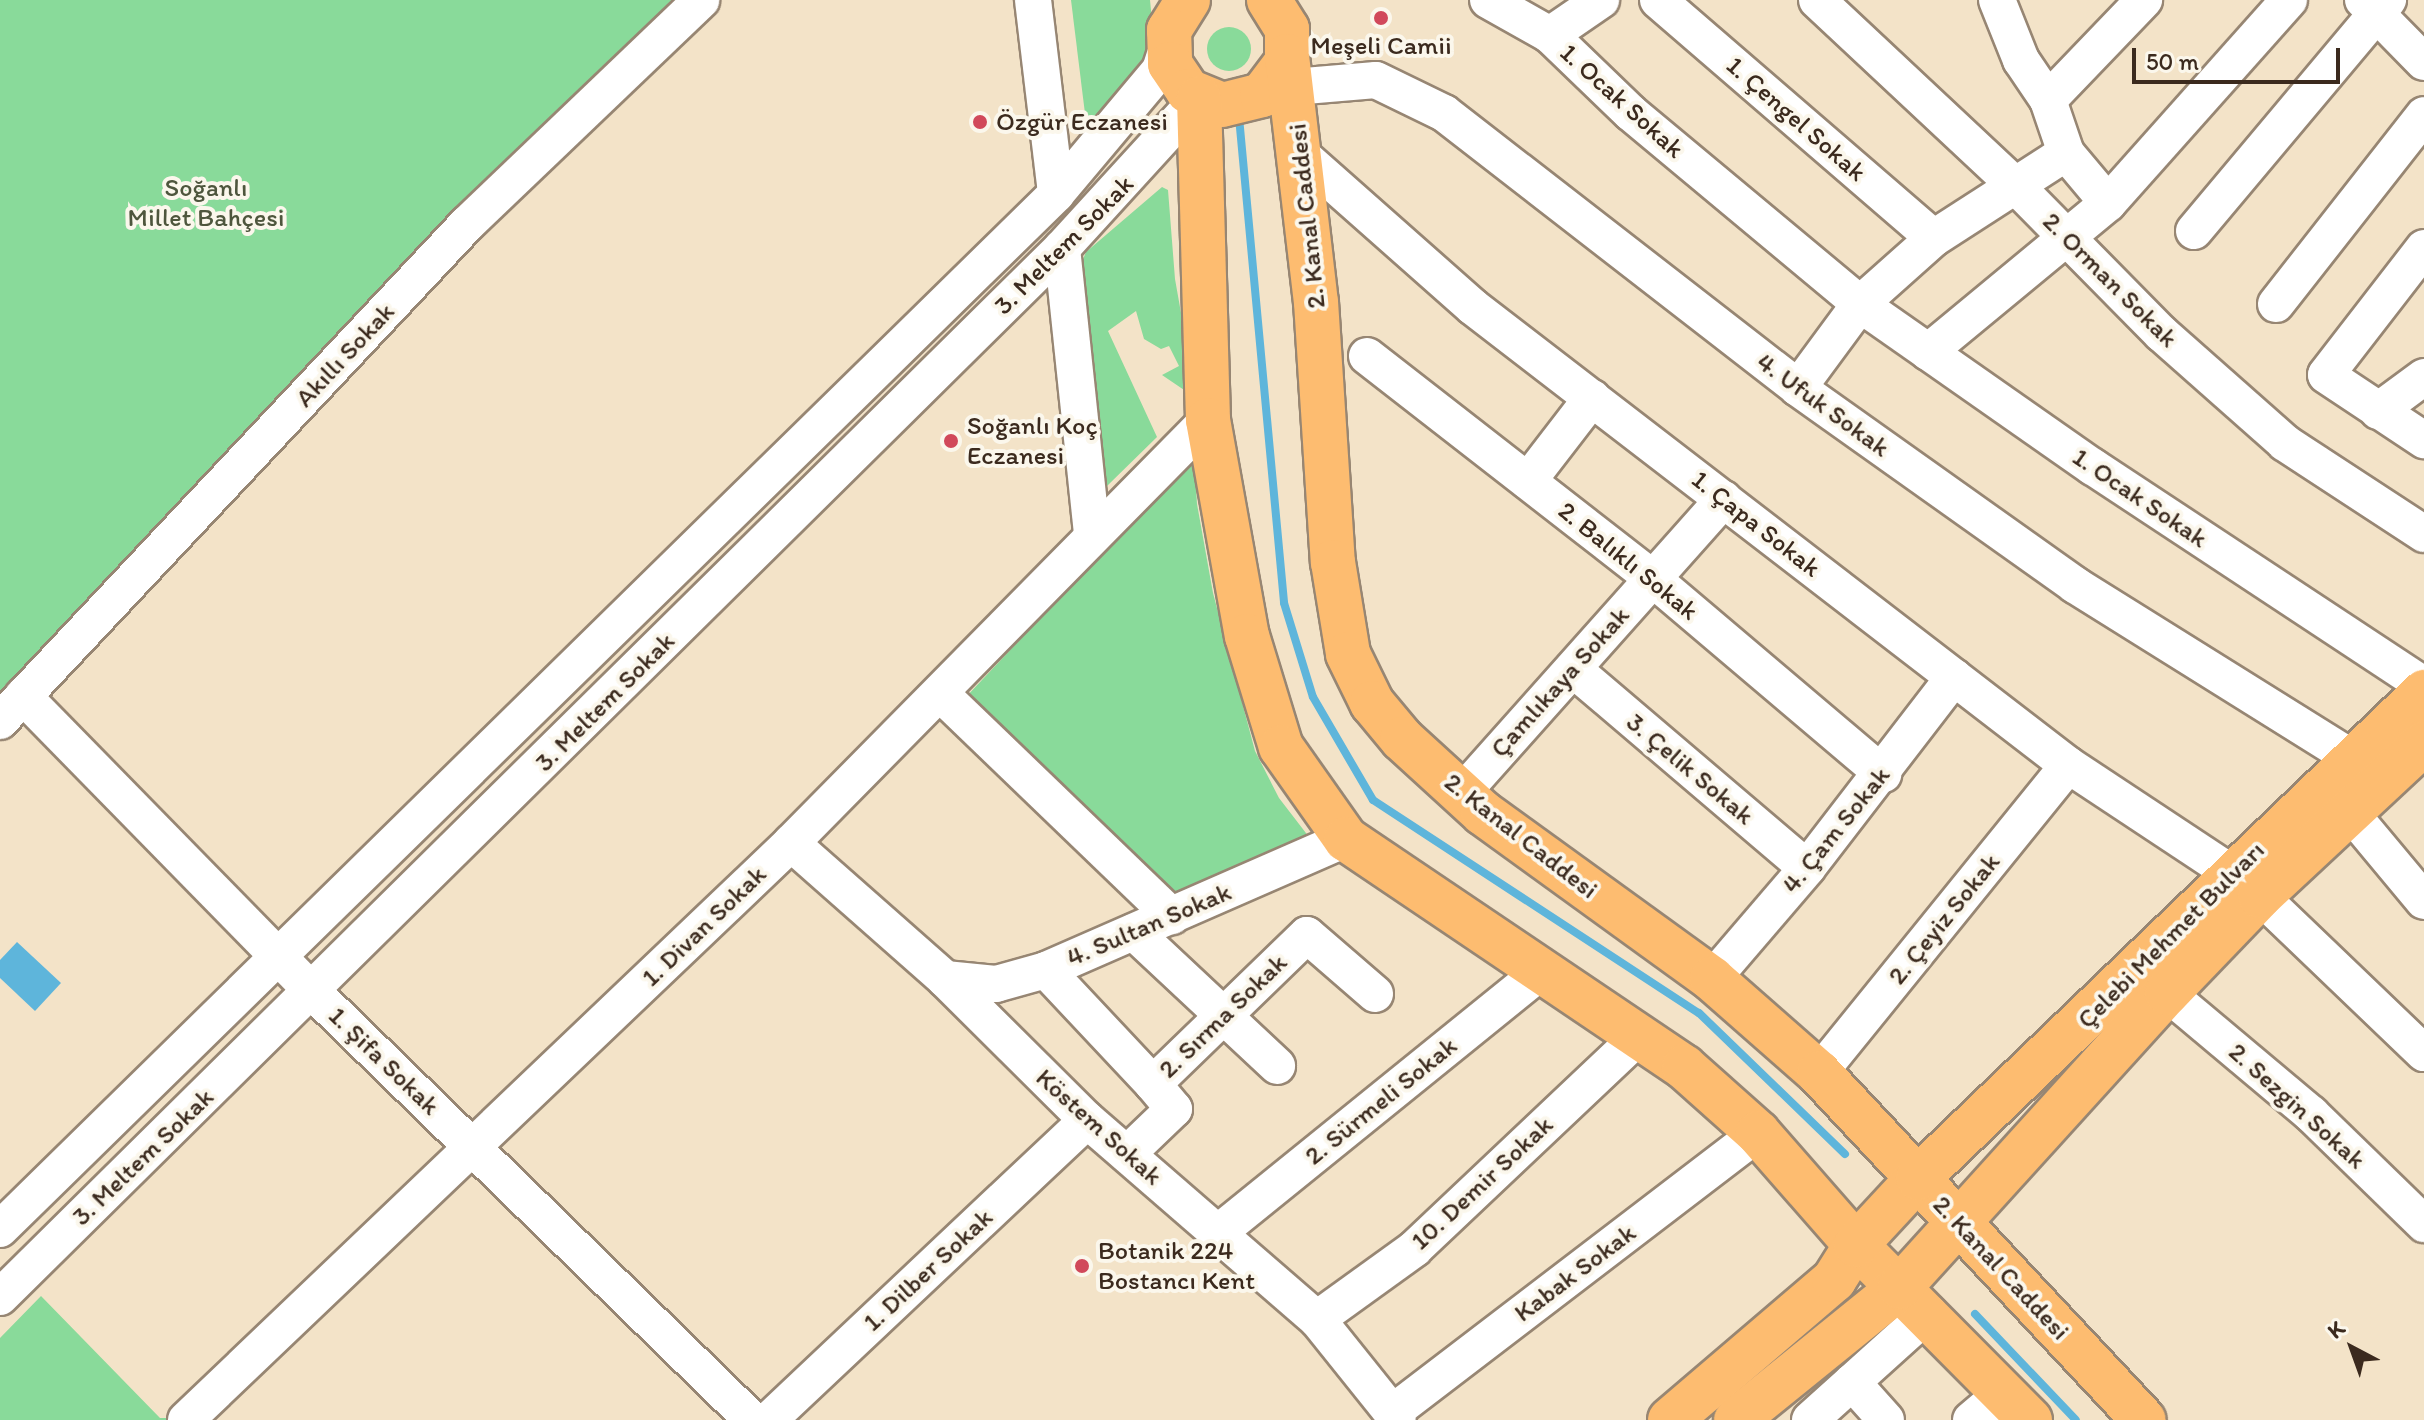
<!DOCTYPE html>
<html>
<head>
<meta charset="utf-8">
<style>
	body { margin:0 }
	#map { position:relative; width:2424px; height:1420px; overflow:hidden; background:#f3e3c8; font-family:Itim,sans-serif }
	div>[style] { position:absolute }
	.green>* { inset:0; background:#89da9a }
	.round { border-radius:50% }
	.water>* { inset:0; background:#5eb5db }
	.stream>* { height:8px; margin:-4px; padding:0 4px; transform-origin:4px; border-radius:4px; background:#5eb5db }
	.roads { filter:drop-shadow(2px 0 #978673) drop-shadow(-2px 0 #978673) drop-shadow(0 2px #978673) drop-shadow(0 -2px #978673) }
	.minor>* { height:36px; margin:-18px; padding:0 18px; transform-origin:18px; border-radius:18px; background:#fff }
	.major>* { height:44px; margin:-22px; padding:0 22px; transform-origin:22px; border-radius:22px; background:#fdbc70 }
	.dots>* { width:22px; height:22px; translate:-50% -50%; box-sizing:border-box; border:4px solid #fbf7ec; border-radius:50% }
	span { translate:-50% -50%; white-space:nowrap; text-align:center; line-height:1.15; -webkit-text-stroke:8px #fbf7ec; paint-order:stroke }
	.poi-label { font-size:26px; color:#3b2a1e }
	.left { translate:0 -50%; text-align:left }
	.street-label { font-size:26px; color:#3b2a1e }
	.park-label { font-size:26px; color:#4e563d }
	.north { position:absolute; left:2312px; top:1308px; width:80px; height:80px; -webkit-text-stroke:6px #fbf7ec; paint-order:stroke; rotate:319deg; font-size:22px; font-weight:700; line-height:32px; text-align:center; color:#3b2a1e }
	.north::after { content:''; display:block; margin:auto; width:28px; height:36px; background:#3b2a1e; clip-path:polygon(50% 0,100% 100%,50% 72%,0 100%) }
	.scale { position:absolute; left:2132px; top:48px; width:208px; height:36px; box-sizing:border-box; border:4px solid #3b2a1e; border-top:0; padding-left:10px; font-size:24px; line-height:28px; white-space:nowrap; color:#3b2a1e; -webkit-text-stroke:6px #fbf7ec; paint-order:stroke }
</style>
</head>
<body>
<div id="map">
	<div class="green">
		<div style="clip-path:polygon(0 0,690px 0,0 707px)"></div>
		<div style="clip-path:polygon(1071px 0,1150px 0,1154px 42px,1101px 119px,1087px 130px)"></div>
		<div class="round" style="left:1207px;top:27px;width:44px;height:44px"></div>
		<div style="clip-path:polygon(1162px 187px,1168px 190px,1175px 279px,1195px 392px,1190px 394px,1162px 375px,1179px 366px,1169px 346px,1161px 349px,1144px 339px,1136px 311px,1108px 331px,1157px 437px,1107px 486px,1081px 264px,1086px 252px)"></div>
		<div style="clip-path:polygon(1194px 455px,1197px 504px,1213px 593px,1255px 751px,1279px 798px,1309px 837px,1174px 899px,965px 698px)"></div>
		<div style="clip-path:polygon(41px 1296px,160px 1418px,172px 1418px,170px 1420px,0 1420px,0 1338px)"></div>
	</div>
	<div class="water">
		<div style="clip-path:polygon(17px 942px,61px 983px,35px 1011px,0 978px,0 960px)"></div>
	</div>
	<div class="stream">
		<div style="left:1239px;top:117px;width:488px;rotate:84.7deg"></div>
		<div style="left:1284px;top:603px;width:98px;rotate:72.9deg"></div>
		<div style="left:1313px;top:697px;width:119px;rotate:59.8deg"></div>
		<div style="left:1373px;top:800px;width:389px;rotate:33.2deg"></div>
		<div style="left:1699px;top:1013px;width:203px;rotate:44deg"></div>
		<div style="left:1975px;top:1314px;width:146px;rotate:46.4deg"></div>
	</div>
	<div class="roads">
		<div class="minor">
			<div style="left:1033px;top:0;width:195px;rotate:83.2deg"></div>
			<div style="left:1488px;top:0;width:71px;rotate:29.4deg"></div>
			<div style="left:1550px;top:35px;width:112px;rotate:43.9deg"></div>
			<div style="left:1631px;top:113px;width:298px;rotate:39.8deg"></div>
			<div style="left:1860px;top:304px;width:284px;rotate:35deg"></div>
			<div style="left:2093px;top:467px;width:396px;rotate:33.4deg"></div>
			<div style="left:1658px;top:0;width:364px;rotate:40.8deg"></div>
			<div style="left:1817px;top:0;width:271px;rotate:43.1deg"></div>
			<div style="left:2015px;top:185px;width:209px;rotate:45.4deg"></div>
			<div style="left:2162px;top:334px;width:164px;rotate:41.5deg"></div>
			<div style="left:2285px;top:443px;width:166px;rotate:33.2deg"></div>
			<div style="left:1997px;top:0;width:65px;rotate:68.2deg"></div>
			<div style="left:2021px;top:60px;width:48px;rotate:56deg"></div>
			<div style="left:2048px;top:100px;width:56px;rotate:71.2deg"></div>
			<div style="left:2066px;top:153px;width:65px;rotate:50deg"></div>
			<div style="left:2363px;top:0;width:87px;rotate:45.5deg"></div>
			<div style="left:1550px;top:35px;width:62px;rotate:-34.5deg"></div>
			<div style="left:1293px;top:87px;width:83px;rotate:-4.8deg"></div>
			<div style="left:1376px;top:80px;width:76px;rotate:25.9deg"></div>
			<div style="left:1444px;top:113px;width:448px;rotate:37.8deg"></div>
			<div style="left:1798px;top:388px;width:340px;rotate:35.4deg"></div>
			<div style="left:2075px;top:585px;width:327px;rotate:32deg"></div>
			<div style="left:2048px;top:100px;width:139px;rotate:-46.2deg"></div>
			<div style="left:1299px;top:153px;width:232px;rotate:41.5deg"></div>
			<div style="left:1473px;top:307px;width:751px;rotate:37.59deg"></div>
			<div style="left:2068px;top:765px;width:196px;rotate:33.5deg"></div>
			<div style="left:2194px;top:231px;width:302px;rotate:-50deg"></div>
			<div style="left:1062px;top:248px;width:288px;rotate:84deg"></div>
			<div style="left:2424px;top:248px;width:160px;rotate:127.7deg"></div>
			<div style="left:2326px;top:375px;width:118px;rotate:33.6deg"></div>
			<div style="left:2276px;top:304px;width:240px;rotate:-51.9deg"></div>
			<div style="left:1928px;top:352px;width:234px;rotate:-39.6deg"></div>
			<div style="left:2108px;top:203px;width:272px;rotate:-48.3deg"></div>
			<div style="left:1367px;top:356px;width:363px;rotate:37.9deg"></div>
			<div style="left:1653px;top:579px;width:302px;rotate:40.3deg"></div>
			<div style="left:1798px;top:388px;width:104px;rotate:-53.6deg"></div>
			<div style="left:1860px;top:304px;width:99px;rotate:-41.7deg"></div>
			<div style="left:1934px;top:238px;width:157px;rotate:-32.8deg"></div>
			<div style="left:2378px;top:411px;width:57px;rotate:-36.5deg"></div>
			<div style="left:1528px;top:481px;width:105px;rotate:-52.4deg"></div>
			<div style="left:1573px;top:669px;width:307px;rotate:40.4deg"></div>
			<div style="left:942px;top:695px;width:319px;rotate:43.9deg"></div>
			<div style="left:23px;top:696px;width:414px;rotate:45.6deg"></div>
			<div style="left:313px;top:992px;width:613px;rotate:44.27deg"></div>
			<div style="left:0;top:721px;width:682px;rotate:-46.78deg"></div>
			<div style="left:467px;top:224px;width:324px;rotate:-43.7deg"></div>
			<div style="left:1461px;top:794px;width:395px;rotate:-48.3deg"></div>
			<div style="left:2349px;top:811px;width:117px;rotate:50.2deg"></div>
			<div style="left:791px;top:843px;width:205px;rotate:41.4deg"></div>
			<div style="left:945px;top:979px;width:200px;rotate:44.8deg"></div>
			<div style="left:1087px;top:1120px;width:304px;rotate:40.9deg"></div>
			<div style="left:1317px;top:1319px;width:129px;rotate:51.3deg"></div>
			<div style="left:2260px;top:896px;width:227px;rotate:43.8deg"></div>
			<div style="left:1134px;top:932px;width:196px;rotate:43.1deg"></div>
			<div style="left:1046px;top:970px;width:156px;rotate:46.8deg"></div>
			<div style="left:1153px;top:1084px;width:214px;rotate:-44.1deg"></div>
			<div style="left:1307px;top:935px;width:90px;rotate:40.9deg"></div>
			<div style="left:945px;top:979px;width:51px;rotate:5.6deg"></div>
			<div style="left:996px;top:984px;width:52px;rotate:-15.6deg"></div>
			<div style="left:1046px;top:970px;width:327px;rotate:-23.6deg"></div>
			<div style="left:1712px;top:979px;width:146px;rotate:-49.4deg"></div>
			<div style="left:1807px;top:868px;width:241px;rotate:-52.4deg"></div>
			<div style="left:2167px;top:993px;width:188px;rotate:40deg"></div>
			<div style="left:2311px;top:1114px;width:158px;rotate:44.2deg"></div>
			<div style="left:1819px;top:1073px;width:396px;rotate:-51deg"></div>
			<div style="left:1127px;top:1154px;width:65px;rotate:-43.8deg"></div>
			<div style="left:1174px;top:1109px;width:33px;rotate:-130deg"></div>
			<div style="left:0;top:1229px;width:1479px;rotate:-44.42deg"></div>
			<div style="left:1056px;top:194px;width:162px;rotate:-50deg"></div>
			<div style="left:1160px;top:70px;width:23px;rotate:-72deg"></div>
			<div style="left:1218px;top:1233px;width:419px;rotate:-39deg"></div>
			<div style="left:0;top:1297px;width:1493px;rotate:-44.65deg"></div>
			<div style="left:1062px;top:248px;width:203px;rotate:-47.6deg"></div>
			<div style="left:1317px;top:1319px;width:120px;rotate:-35.8deg"></div>
			<div style="left:1414px;top:1249px;width:310px;rotate:-43.4deg"></div>
			<div style="left:1852px;top:1382px;width:51px;rotate:48.2deg"></div>
			<div style="left:1392px;top:1413px;width:461px;rotate:-37.4deg"></div>
			<div style="left:186px;top:1420px;width:836px;rotate:-43.64deg"></div>
			<div style="left:791px;top:843px;width:594px;rotate:-45.41deg"></div>
			<div style="left:769px;top:1420px;width:437px;rotate:-43.3deg"></div>
			<div style="left:1810px;top:1420px;width:160px;rotate:-42deg"></div>
			<div style="left:1971px;top:1420px;width:43px;rotate:-40.3deg"></div>
		</div>
		<div class="major">
			<div style="left:1188px;top:0;width:36px;rotate:122deg"></div>
			<div style="left:1169px;top:30px;width:34px;rotate:88deg"></div>
			<div style="left:1170px;top:64px;width:32px;rotate:56deg"></div>
			<div style="left:1188px;top:91px;width:37px;rotate:22deg"></div>
			<div style="left:1222px;top:105px;width:41px;rotate:-14deg"></div>
			<div style="left:1262px;top:95px;width:41px;rotate:-52.9deg"></div>
			<div style="left:1287px;top:62px;width:33px;rotate:-90deg"></div>
			<div style="left:1287px;top:29px;width:34px;rotate:-122deg"></div>
			<div style="left:1287px;top:56px;width:248px;rotate:83.3deg"></div>
			<div style="left:1316px;top:302px;width:261px;rotate:86.3deg"></div>
			<div style="left:1333px;top:562px;width:93px;rotate:80.7deg"></div>
			<div style="left:1348px;top:654px;width:55px;rotate:63.9deg"></div>
			<div style="left:1372px;top:703px;width:47px;rotate:50.2deg"></div>
			<div style="left:1402px;top:739px;width:110px;rotate:42.4deg"></div>
			<div style="left:1483px;top:813px;width:283px;rotate:35.9deg"></div>
			<div style="left:1712px;top:979px;width:142px;rotate:41.3deg"></div>
			<div style="left:1819px;top:1073px;width:475px;rotate:46.9deg"></div>
			<div style="left:1199px;top:98px;width:322px;rotate:88.4deg"></div>
			<div style="left:1208px;top:420px;width:219px;rotate:79.8deg"></div>
			<div style="left:1247px;top:636px;width:116px;rotate:73deg"></div>
			<div style="left:1281px;top:747px;width:113px;rotate:54.8deg"></div>
			<div style="left:1346px;top:839px;width:408px;rotate:34deg"></div>
			<div style="left:1684px;top:1067px;width:99px;rotate:41.7deg"></div>
			<div style="left:1758px;top:1133px;width:149px;rotate:48.8deg"></div>
			<div style="left:1856px;top:1245px;width:247px;rotate:45.2deg"></div>
			<div style="left:1670px;top:1420px;width:216px;rotate:-40.5deg"></div>
			<div style="left:1834px;top:1280px;width:41px;rotate:-57.8deg"></div>
			<div style="left:1856px;top:1245px;width:91px;rotate:-47.2deg"></div>
			<div style="left:1918px;top:1178px;width:702px;rotate:-43.84deg"></div>
			<div style="left:1736px;top:1420px;width:211px;rotate:-39deg"></div>
			<div style="left:1900px;top:1287px;width:397px;rotate:-47.8deg"></div>
			<div style="left:2167px;top:993px;width:134px;rotate:-46.2deg"></div>
			<div style="left:2260px;top:896px;width:224px;rotate:-43deg"></div>
		</div>
	</div>
	<div class="dots">
		<div style="left:1381px;top:18px;background:#d1495b"></div>
		<div style="left:980px;top:122px;background:#d1495b"></div>
		<div style="left:951px;top:441px;background:#d1495b"></div>
		<div style="left:1082px;top:1266px;background:#d1495b"></div>
	</div>
	<div class="poi-label">
		<span style="left:1381px;top:46px">Meşeli Camii</span>
		<span class="left" style="left:996px;top:122px">Özgür Eczanesi</span>
		<span class="left" style="left:967px;top:441px">Soğanlı Koç<br>Eczanesi</span>
		<span class="left" style="left:1098px;top:1266px">Botanik 224<br>Bostancı Kent</span>
	</div>
	<div class="street-label">
		<span style="left:1622px;top:101px;rotate:42deg">1. Ocak Sokak</span>
		<span style="left:1796px;top:119px;rotate:41deg">1. Çengel Sokak</span>
		<span style="left:1307px;top:216px;rotate:-96deg">2. Kanal Caddesi</span>
		<span style="left:1064px;top:245px;rotate:-45deg">3. Meltem Sokak</span>
		<span style="left:2110px;top:280px;rotate:45deg">2. Orman Sokak</span>
		<span style="left:345px;top:355px;rotate:-47deg">Akıllı Sokak</span>
		<span style="left:1823px;top:405px;rotate:36deg">4. Ufuk Sokak</span>
		<span style="left:2140px;top:498px;rotate:34deg">1. Ocak Sokak</span>
		<span style="left:1756px;top:524px;rotate:38deg">1. Çapa Sokak</span>
		<span style="left:1628px;top:561px;rotate:39deg">2. Balıklı Sokak</span>
		<span style="left:1560px;top:682px;rotate:-48deg">Çamlıkaya Sokak</span>
		<span style="left:605px;top:702px;rotate:-45deg">3. Meltem Sokak</span>
		<span style="left:1690px;top:769px;rotate:40deg">3. Çelik Sokak</span>
		<span style="left:1836px;top:830px;rotate:-51deg">4. Çam Sokak</span>
		<span style="left:1521px;top:836px;rotate:38deg">2. Kanal Caddesi</span>
		<span style="left:1944px;top:919px;rotate:-51deg">2. Çeyiz Sokak</span>
		<span style="left:1149px;top:925px;rotate:-23deg">4. Sultan Sokak</span>
		<span style="left:704px;top:926px;rotate:-44deg">1. Divan Sokak</span>
		<span style="left:2171px;top:935px;rotate:-45deg">Çelebi Mehmet Bulvarı</span>
		<span style="left:1223px;top:1016px;rotate:-44deg">2. Sırma Sokak</span>
		<span style="left:384px;top:1061px;rotate:44deg">1. Şifa Sokak</span>
		<span style="left:1381px;top:1101px;rotate:-39deg">2. Sürmeli Sokak</span>
		<span style="left:2297px;top:1106px;rotate:42deg">2. Sezgin Sokak</span>
		<span style="left:1099px;top:1127px;rotate:42deg">Köstem Sokak</span>
		<span style="left:143px;top:1157px;rotate:-44deg">3. Meltem Sokak</span>
		<span style="left:1482px;top:1183px;rotate:-43deg">10. Demir Sokak</span>
		<span style="left:2001px;top:1268px;rotate:47deg">2. Kanal Caddesi</span>
		<span style="left:928px;top:1270px;rotate:-43deg">1. Dilber Sokak</span>
		<span style="left:1575px;top:1273px;rotate:-37deg">Kabak Sokak</span>
	</div>
	<div class="park-label">
		<span style="left:206px;top:203px">Soğanlı<br>Millet Bahçesi</span>
	</div>
	<div class="north">K</div>
	<div class="scale">50 m</div>
</div>
</body>
</html>
